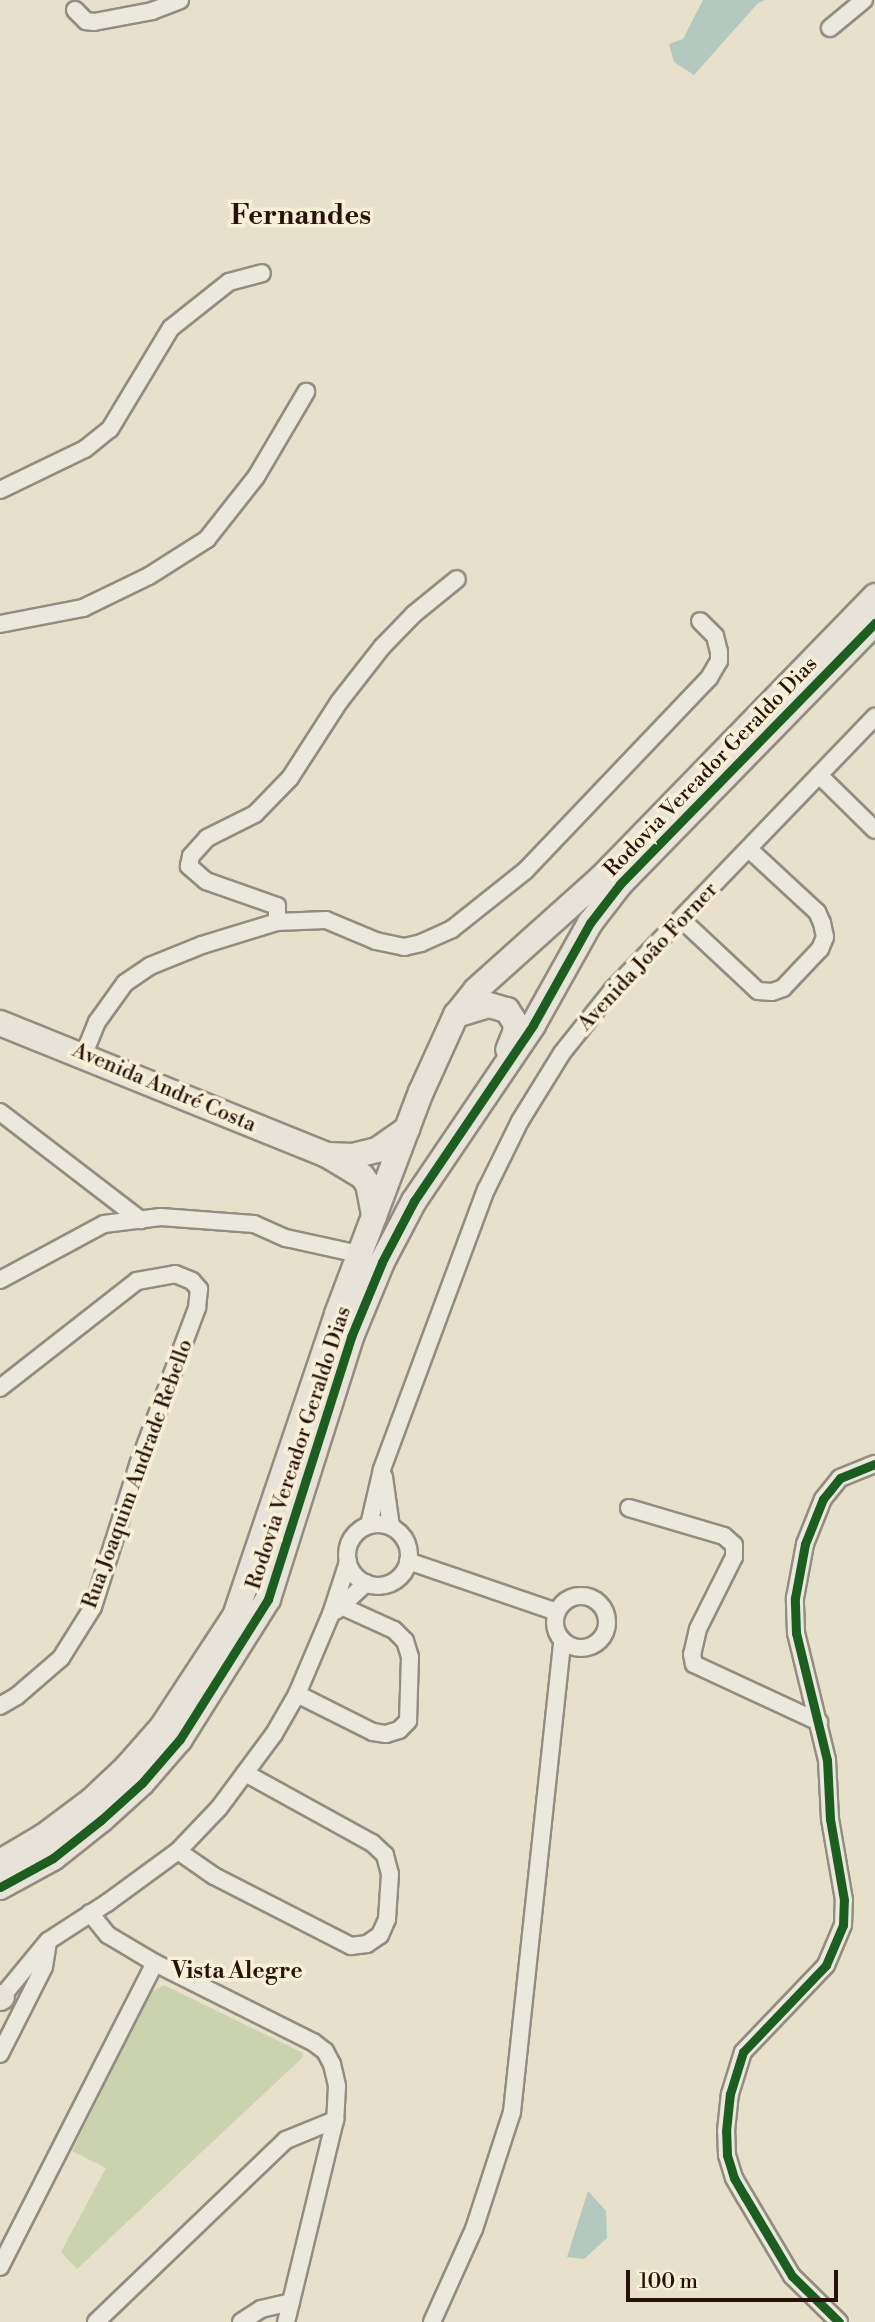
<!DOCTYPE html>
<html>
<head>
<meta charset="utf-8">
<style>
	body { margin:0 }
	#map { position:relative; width:875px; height:2322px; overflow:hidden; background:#e7e0cb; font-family:"Libre Bodoni",serif }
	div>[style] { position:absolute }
	.green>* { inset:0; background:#cbd2ae }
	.water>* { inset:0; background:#b3c8be }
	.roads { filter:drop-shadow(2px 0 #938c80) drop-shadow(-2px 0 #938c80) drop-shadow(0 2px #938c80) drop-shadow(0 -2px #938c80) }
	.street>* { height:16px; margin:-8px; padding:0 8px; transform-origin:8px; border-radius:8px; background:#ebe8de }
	.street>.ring { margin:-8px; padding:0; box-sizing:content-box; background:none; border:16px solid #ebe8de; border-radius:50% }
	.primary>* { height:24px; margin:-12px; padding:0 12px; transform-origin:12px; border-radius:12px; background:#e8e3d8 }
	.cycleway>* { height:9px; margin:-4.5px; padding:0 4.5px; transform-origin:4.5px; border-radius:4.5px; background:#1b5e20 }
	span { translate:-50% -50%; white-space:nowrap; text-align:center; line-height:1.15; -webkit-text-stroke:7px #f7efd6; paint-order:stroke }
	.street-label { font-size:21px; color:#281108 }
	.neighbourhood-label { font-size:23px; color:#281108; font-weight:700 }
	.district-label { font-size:28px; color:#281108; font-weight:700 }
	.scale { position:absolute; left:626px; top:2270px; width:212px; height:32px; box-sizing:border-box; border:4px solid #281108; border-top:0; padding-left:9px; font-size:21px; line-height:24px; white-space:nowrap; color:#281108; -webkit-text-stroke:5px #f7efd6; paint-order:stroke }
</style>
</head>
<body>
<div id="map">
	<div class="green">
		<div style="clip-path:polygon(164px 1985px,303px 2053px,303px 2057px,77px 2269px,61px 2252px,106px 2168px,72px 2151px,151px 1992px)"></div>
	</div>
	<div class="water">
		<div style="clip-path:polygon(703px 0,765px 0,758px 3px,694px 75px,674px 62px,669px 44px,683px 39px)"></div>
		<div style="clip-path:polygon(588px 2191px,606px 2211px,607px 2238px,584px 2259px,567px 2257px)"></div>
	</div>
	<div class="roads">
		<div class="street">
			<div style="left:75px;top:10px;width:16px;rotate:45deg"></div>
			<div style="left:86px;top:21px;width:8px;rotate:7deg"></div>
			<div style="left:94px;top:22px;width:59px;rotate:-10.7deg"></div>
			<div style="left:152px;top:11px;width:30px;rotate:-21deg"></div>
			<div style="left:830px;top:28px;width:44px;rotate:-39.5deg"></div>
			<div style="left:0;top:490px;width:94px;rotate:-25.8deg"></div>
			<div style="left:85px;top:449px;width:32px;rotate:-39deg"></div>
			<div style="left:110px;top:429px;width:118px;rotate:-58.9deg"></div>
			<div style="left:171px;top:328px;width:74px;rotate:-38.4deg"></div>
			<div style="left:229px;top:282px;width:34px;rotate:-15deg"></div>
			<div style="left:0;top:624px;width:85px;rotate:-10.9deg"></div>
			<div style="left:83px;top:608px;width:73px;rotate:-25.9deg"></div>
			<div style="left:149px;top:576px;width:69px;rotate:-32.5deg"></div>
			<div style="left:207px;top:539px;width:79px;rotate:-51.7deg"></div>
			<div style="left:256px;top:477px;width:99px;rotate:-59.5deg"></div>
			<div style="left:819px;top:775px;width:78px;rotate:44.5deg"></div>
			<div style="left:681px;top:919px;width:105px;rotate:43.1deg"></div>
			<div style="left:758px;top:991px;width:14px;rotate:4deg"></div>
			<div style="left:772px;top:992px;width:12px;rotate:-20deg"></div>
			<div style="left:783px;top:988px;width:54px;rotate:-46.5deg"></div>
			<div style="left:820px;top:949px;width:13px;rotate:-67deg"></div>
			<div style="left:825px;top:937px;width:14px;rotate:-102deg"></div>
			<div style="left:822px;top:923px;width:12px;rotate:-114deg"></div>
			<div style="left:817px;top:912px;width:93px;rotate:-137.2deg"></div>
			<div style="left:277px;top:922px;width:16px;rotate:-90deg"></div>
			<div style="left:277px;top:906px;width:75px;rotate:-160.6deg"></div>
			<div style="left:206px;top:881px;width:23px;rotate:-139deg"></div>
			<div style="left:189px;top:866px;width:10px;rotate:-79deg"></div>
			<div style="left:191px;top:856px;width:24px;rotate:-48deg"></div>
			<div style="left:207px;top:838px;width:54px;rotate:-26.6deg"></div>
			<div style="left:255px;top:814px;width:50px;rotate:-45.8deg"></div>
			<div style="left:290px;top:778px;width:90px;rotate:-57.2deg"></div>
			<div style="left:339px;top:702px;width:70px;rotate:-52deg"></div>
			<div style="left:382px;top:647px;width:46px;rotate:-45.9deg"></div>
			<div style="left:414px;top:614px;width:55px;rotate:-39.1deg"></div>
			<div style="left:84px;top:1054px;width:35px;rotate:-68deg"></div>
			<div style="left:97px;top:1022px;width:48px;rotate:-54.3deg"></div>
			<div style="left:125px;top:983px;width:30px;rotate:-34deg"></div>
			<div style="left:150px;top:966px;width:56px;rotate:-22deg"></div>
			<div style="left:202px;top:945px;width:78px;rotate:-17deg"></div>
			<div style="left:277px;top:922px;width:49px;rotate:-2.3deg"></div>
			<div style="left:326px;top:920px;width:54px;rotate:22.8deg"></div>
			<div style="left:376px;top:941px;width:29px;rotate:12deg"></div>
			<div style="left:404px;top:947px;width:17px;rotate:-13deg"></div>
			<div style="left:421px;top:943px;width:34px;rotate:-24deg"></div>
			<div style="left:452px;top:929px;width:93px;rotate:-38.5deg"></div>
			<div style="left:525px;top:871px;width:267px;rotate:-46.4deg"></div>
			<div style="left:709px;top:678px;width:20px;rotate:-60deg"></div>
			<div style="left:719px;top:661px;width:9px;rotate:-90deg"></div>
			<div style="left:719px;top:652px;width:16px;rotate:-104deg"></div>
			<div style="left:715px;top:636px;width:21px;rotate:-135deg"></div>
			<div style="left:0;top:1112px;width:178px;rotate:37.5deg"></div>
			<div style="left:0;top:1280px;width:118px;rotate:-28.3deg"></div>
			<div style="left:104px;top:1224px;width:57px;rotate:-7deg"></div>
			<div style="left:161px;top:1217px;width:93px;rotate:4.3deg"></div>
			<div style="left:254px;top:1224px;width:35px;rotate:24deg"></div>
			<div style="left:286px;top:1238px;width:75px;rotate:12.4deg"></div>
			<div style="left:0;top:1388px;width:174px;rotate:-38deg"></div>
			<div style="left:137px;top:1281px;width:39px;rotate:-10deg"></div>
			<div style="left:175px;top:1274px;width:18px;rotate:22deg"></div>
			<div style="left:192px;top:1281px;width:11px;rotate:49deg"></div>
			<div style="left:199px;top:1289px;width:19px;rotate:96deg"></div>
			<div style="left:197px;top:1308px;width:165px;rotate:110.6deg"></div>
			<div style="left:139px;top:1462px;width:152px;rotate:107.6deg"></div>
			<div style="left:93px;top:1607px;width:60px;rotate:122.1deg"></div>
			<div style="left:61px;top:1658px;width:58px;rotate:139.2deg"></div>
			<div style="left:17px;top:1696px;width:20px;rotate:150deg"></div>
			<div style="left:384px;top:1477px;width:50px;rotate:82deg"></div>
			<div style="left:629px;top:1508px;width:99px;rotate:16.4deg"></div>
			<div style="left:724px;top:1536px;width:13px;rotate:42deg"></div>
			<div style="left:734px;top:1545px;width:12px;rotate:90deg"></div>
			<div style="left:734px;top:1557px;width:80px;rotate:116.6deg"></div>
			<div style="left:698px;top:1629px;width:26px;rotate:103deg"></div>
			<div style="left:692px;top:1654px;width:10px;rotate:79deg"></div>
			<div style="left:694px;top:1664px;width:138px;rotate:24.9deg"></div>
			<div class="ring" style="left:347px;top:1524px;width:46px;height:46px"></div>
			<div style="left:369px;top:1525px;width:57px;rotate:-76.9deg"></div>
			<div style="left:382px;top:1469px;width:298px;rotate:-69.6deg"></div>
			<div style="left:486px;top:1190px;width:77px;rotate:-63.8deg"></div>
			<div style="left:520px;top:1121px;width:80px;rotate:-58.3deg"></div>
			<div style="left:562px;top:1053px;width:82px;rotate:-51.4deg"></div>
			<div style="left:613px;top:989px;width:378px;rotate:-46.1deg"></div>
			<div style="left:408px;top:1561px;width:157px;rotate:18.9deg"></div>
			<div class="ring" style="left:555px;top:1596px;width:36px;height:36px"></div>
			<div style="left:336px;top:1611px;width:41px;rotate:-43deg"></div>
			<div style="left:297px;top:1694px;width:85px;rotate:26.6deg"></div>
			<div style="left:373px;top:1732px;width:13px;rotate:9deg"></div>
			<div style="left:386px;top:1734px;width:14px;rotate:-17deg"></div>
			<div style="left:399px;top:1730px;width:13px;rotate:-45deg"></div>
			<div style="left:408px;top:1721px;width:64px;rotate:-88.2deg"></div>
			<div style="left:410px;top:1657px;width:17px;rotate:-107deg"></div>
			<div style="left:405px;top:1641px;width:16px;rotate:-135deg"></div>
			<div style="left:394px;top:1630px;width:58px;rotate:-155.6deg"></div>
			<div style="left:178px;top:1851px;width:44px;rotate:34.8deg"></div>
			<div style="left:214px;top:1876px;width:154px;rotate:27.1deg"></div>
			<div style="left:351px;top:1946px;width:16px;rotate:-7deg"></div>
			<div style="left:367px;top:1944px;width:16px;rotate:-35deg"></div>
			<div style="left:380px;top:1935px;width:17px;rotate:-66deg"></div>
			<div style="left:387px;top:1919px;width:45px;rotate:-86.2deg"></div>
			<div style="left:390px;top:1874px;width:20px;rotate:-105deg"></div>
			<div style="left:385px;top:1855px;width:18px;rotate:-137deg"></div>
			<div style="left:372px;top:1843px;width:145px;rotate:-151.1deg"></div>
			<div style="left:90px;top:1913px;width:28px;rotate:51deg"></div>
			<div style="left:108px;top:1935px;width:55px;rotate:30.8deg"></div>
			<div style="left:155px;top:1963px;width:177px;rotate:26.6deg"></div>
			<div style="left:313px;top:2042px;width:15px;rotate:37deg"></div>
			<div style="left:325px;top:2051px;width:15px;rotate:62deg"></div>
			<div style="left:332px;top:2064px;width:23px;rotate:77deg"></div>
			<div style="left:337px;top:2086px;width:34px;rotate:93deg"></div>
			<div style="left:335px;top:2120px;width:208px;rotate:103.6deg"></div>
			<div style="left:0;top:1999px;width:75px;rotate:-50.4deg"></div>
			<div style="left:48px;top:1941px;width:70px;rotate:-32.8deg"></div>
			<div style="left:107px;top:1903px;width:88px;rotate:-36.2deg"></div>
			<div style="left:178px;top:1851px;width:59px;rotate:-46.4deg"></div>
			<div style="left:219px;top:1808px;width:92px;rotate:-53.4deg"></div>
			<div style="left:274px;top:1734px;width:46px;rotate:-60.1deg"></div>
			<div style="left:297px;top:1694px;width:87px;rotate:-67deg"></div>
			<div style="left:331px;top:1614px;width:55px;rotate:-71.9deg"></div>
			<div style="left:0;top:2054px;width:97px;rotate:-63.2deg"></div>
			<div style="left:44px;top:1967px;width:24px;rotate:-81deg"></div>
			<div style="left:0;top:2267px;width:341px;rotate:-63deg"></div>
			<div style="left:96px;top:2322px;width:263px;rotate:-43.8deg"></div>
			<div style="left:286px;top:2140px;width:53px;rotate:-22.2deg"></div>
			<div style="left:241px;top:2322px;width:24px;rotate:-33deg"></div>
			<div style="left:261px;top:2309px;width:31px;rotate:-13deg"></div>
			<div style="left:432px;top:2322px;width:102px;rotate:-65.7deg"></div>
			<div style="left:474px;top:2229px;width:123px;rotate:-72deg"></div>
			<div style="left:512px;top:2112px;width:474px;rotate:-83.9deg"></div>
			<div style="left:839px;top:2322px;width:66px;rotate:-135.6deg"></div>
			<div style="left:792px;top:2276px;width:92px;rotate:-120.7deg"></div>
			<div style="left:745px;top:2197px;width:22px;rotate:-120deg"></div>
			<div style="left:734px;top:2178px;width:24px;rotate:-107deg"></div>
			<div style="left:727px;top:2155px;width:24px;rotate:-92deg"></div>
			<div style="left:726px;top:2131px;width:37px;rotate:-84deg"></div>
			<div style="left:730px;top:2094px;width:44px;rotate:-72.8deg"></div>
			<div style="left:743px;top:2052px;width:120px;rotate:-46.3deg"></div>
			<div style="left:826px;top:1965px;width:43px;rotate:-67deg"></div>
			<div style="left:843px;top:1925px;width:25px;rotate:-88deg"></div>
			<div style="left:844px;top:1900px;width:82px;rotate:-99.8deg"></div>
			<div style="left:830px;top:1819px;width:59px;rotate:-92.9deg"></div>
			<div style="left:827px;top:1760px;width:131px;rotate:-103.7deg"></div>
			<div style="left:796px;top:1633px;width:35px;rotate:-92deg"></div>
			<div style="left:795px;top:1598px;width:55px;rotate:-79.5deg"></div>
			<div style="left:805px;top:1544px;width:48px;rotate:-68.2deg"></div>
			<div style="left:823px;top:1499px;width:27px;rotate:-51deg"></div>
			<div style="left:840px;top:1478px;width:38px;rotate:-22deg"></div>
		</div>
		<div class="primary">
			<div style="left:456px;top:1015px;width:34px;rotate:-17deg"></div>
			<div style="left:489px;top:1005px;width:19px;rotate:16deg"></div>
			<div style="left:507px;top:1010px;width:17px;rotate:57deg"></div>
			<div style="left:516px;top:1024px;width:9px;rotate:96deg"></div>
			<div style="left:515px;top:1033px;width:18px;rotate:112deg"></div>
			<div style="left:0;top:1023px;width:353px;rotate:22deg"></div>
			<div style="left:327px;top:1155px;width:41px;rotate:31deg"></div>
			<div style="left:362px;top:1176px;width:10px;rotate:53deg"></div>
			<div style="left:368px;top:1184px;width:33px;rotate:79deg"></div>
			<div style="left:328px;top:1155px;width:25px;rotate:2deg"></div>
			<div style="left:353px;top:1156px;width:25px;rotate:-14deg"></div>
			<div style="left:377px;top:1150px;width:37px;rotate:-35deg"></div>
			<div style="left:0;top:1862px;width:51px;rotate:-30.6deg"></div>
			<div style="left:44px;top:1836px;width:59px;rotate:-36.7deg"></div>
			<div style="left:91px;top:1801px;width:50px;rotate:-43.4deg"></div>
			<div style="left:127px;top:1767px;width:53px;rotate:-48.8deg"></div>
			<div style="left:162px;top:1727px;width:133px;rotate:-56.7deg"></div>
			<div style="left:235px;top:1616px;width:319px;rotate:-71.3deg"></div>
			<div style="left:337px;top:1314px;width:237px;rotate:-69.3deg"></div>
			<div style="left:421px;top:1092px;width:85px;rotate:-65.6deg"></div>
			<div style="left:456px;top:1015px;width:32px;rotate:-51deg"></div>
			<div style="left:476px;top:990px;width:169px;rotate:-41.9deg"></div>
			<div style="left:602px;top:877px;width:392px;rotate:-45.8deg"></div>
			<div style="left:0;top:1887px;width:60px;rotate:-28.7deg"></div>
			<div style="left:53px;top:1858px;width:61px;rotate:-38.4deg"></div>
			<div style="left:101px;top:1820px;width:55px;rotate:-42.1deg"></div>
			<div style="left:142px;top:1783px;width:58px;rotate:-49.2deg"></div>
			<div style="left:180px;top:1739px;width:165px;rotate:-57.8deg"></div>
			<div style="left:268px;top:1599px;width:275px;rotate:-72.4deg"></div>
			<div style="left:351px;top:1337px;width:81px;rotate:-67.5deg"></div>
			<div style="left:382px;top:1262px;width:69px;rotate:-62.3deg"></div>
			<div style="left:414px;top:1201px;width:212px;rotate:-55.9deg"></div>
			<div style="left:533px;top:1025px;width:117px;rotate:-60.8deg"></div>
			<div style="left:590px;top:923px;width:49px;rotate:-52.4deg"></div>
			<div style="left:620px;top:884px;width:365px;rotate:-45.7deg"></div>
			<div style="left:0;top:1998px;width:2px;rotate:-27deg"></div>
		</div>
	</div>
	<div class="cycleway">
		<div style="left:0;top:1887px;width:60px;rotate:-28.7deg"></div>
		<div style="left:53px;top:1858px;width:61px;rotate:-38.4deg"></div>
		<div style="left:101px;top:1820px;width:55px;rotate:-42.1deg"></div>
		<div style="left:142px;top:1783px;width:58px;rotate:-49.2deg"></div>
		<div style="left:180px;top:1739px;width:165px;rotate:-57.8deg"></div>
		<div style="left:268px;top:1599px;width:275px;rotate:-72.4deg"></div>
		<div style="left:351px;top:1337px;width:81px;rotate:-67.5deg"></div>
		<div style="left:382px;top:1262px;width:69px;rotate:-62.3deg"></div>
		<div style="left:414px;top:1201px;width:212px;rotate:-55.9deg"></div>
		<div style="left:533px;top:1025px;width:117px;rotate:-60.8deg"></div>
		<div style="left:590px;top:923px;width:49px;rotate:-52.4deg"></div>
		<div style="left:620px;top:884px;width:365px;rotate:-45.7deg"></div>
		<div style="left:839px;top:2322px;width:66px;rotate:-135.6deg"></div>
		<div style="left:792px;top:2276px;width:92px;rotate:-120.7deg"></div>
		<div style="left:745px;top:2197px;width:22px;rotate:-120deg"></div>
		<div style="left:734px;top:2178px;width:24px;rotate:-107deg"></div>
		<div style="left:727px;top:2155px;width:24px;rotate:-92deg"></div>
		<div style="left:726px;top:2131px;width:37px;rotate:-84deg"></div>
		<div style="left:730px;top:2094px;width:44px;rotate:-72.8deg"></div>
		<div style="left:743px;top:2052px;width:120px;rotate:-46.3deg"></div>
		<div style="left:826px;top:1965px;width:43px;rotate:-67deg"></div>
		<div style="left:843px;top:1925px;width:25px;rotate:-88deg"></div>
		<div style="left:844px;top:1900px;width:82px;rotate:-99.8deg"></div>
		<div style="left:830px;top:1819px;width:59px;rotate:-92.9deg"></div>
		<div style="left:827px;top:1760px;width:131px;rotate:-103.7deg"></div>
		<div style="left:796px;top:1633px;width:35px;rotate:-92deg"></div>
		<div style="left:795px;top:1598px;width:55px;rotate:-79.5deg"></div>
		<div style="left:805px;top:1544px;width:48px;rotate:-68.2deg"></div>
		<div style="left:823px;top:1499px;width:27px;rotate:-51deg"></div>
		<div style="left:840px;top:1478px;width:38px;rotate:-22deg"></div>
	</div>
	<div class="street-label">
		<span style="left:711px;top:767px;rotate:-46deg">Rodovia Vereador Geraldo Dias</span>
		<span style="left:648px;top:957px;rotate:-47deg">Avenida João Forner</span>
		<span style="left:164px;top:1088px;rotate:23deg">Avenida André Costa</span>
		<span style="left:299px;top:1448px;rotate:-72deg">Rodovia Vereador Geraldo Dias</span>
		<span style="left:138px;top:1474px;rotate:-70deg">Rua Joaquim Andrade Rebello</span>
	</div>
	<div class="neighbourhood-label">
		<span style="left:237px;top:1971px">Vista Alegre</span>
	</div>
	<div class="district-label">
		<span style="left:301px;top:216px">Fernandes</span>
	</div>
	<div class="scale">100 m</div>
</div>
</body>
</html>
